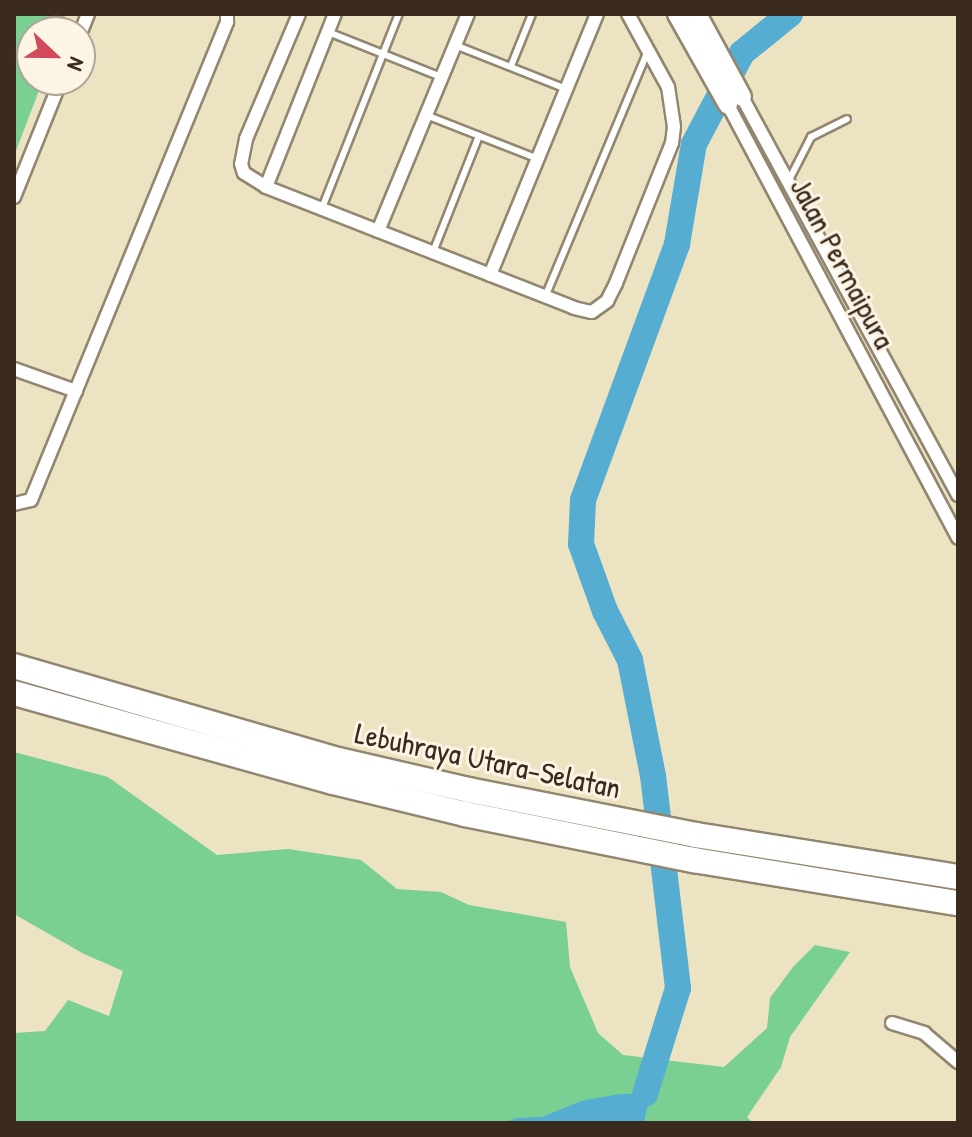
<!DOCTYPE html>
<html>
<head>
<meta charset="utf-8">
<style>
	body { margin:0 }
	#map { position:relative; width:972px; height:1137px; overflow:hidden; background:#ebe3c1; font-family:"Patrick Hand",sans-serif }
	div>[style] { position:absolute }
	.green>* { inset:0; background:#7acf92 }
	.water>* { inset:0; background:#55add2 }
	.river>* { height:26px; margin:-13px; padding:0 13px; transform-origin:13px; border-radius:13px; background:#55add2 }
	.roads { filter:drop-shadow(2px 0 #938670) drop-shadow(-2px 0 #938670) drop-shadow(0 2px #938670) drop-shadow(0 -2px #938670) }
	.service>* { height:6px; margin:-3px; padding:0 3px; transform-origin:3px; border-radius:3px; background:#fff }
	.minor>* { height:12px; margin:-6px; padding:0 6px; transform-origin:6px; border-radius:6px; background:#fff }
	.secondary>* { height:18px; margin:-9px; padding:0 9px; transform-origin:9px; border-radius:9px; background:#fff }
	.motorway>* { height:24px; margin:-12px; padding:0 12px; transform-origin:12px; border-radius:12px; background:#fff }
	span { translate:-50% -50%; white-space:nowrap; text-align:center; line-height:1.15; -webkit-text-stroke:6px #fcf5e5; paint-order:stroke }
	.street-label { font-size:30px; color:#3b2a1e }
	.frame { position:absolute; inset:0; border:16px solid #3b2a1e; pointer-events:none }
	.north { position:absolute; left:16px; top:16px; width:80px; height:80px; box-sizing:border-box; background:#fcf5e5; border:2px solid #afa495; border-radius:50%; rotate:112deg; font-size:22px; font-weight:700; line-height:32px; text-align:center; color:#3b2a1e }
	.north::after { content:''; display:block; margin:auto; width:28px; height:36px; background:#d1495b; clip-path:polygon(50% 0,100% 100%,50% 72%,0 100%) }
</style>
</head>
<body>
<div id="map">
	<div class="green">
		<div style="clip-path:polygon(14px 14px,63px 14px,66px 19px,61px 32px,32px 32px,32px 80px,43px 80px,14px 156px)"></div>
		<div style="clip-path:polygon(14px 752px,108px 777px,217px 855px,288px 849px,361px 860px,397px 889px,441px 892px,469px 905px,566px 922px,570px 967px,598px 1033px,623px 1055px,724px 1067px,767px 1028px,770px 998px,793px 967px,815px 945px,850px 952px,790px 1037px,781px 1067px,747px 1117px,753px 1123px,14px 1123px,14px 1033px,45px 1031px,68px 1000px,109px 1016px,123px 971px,84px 954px,14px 914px)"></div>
	</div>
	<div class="water">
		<div style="clip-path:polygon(620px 1094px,645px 1094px,648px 1102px,644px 1123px,503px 1123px,517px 1118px,542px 1117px,581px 1101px)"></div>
	</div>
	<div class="river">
		<div style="left:645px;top:1094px;width:111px;rotate:-72.7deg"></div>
		<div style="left:678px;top:988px;width:213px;rotate:-96.7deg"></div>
		<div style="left:653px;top:776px;width:118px;rotate:-101.2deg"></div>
		<div style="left:630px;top:660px;width:55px;rotate:-117deg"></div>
		<div style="left:605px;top:611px;width:71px;rotate:-109.7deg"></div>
		<div style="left:581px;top:544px;width:44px;rotate:-87.4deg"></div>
		<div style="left:583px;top:500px;width:273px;rotate:-69.8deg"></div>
		<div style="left:677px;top:244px;width:101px;rotate:-80.4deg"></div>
		<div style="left:694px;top:144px;width:103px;rotate:-62.2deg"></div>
		<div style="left:742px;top:53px;width:62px;rotate:-39.1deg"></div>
	</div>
	<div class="roads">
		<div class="service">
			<div style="left:328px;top:32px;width:122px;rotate:21.7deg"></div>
			<div style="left:455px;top:45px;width:119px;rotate:21.6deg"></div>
			<div style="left:511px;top:66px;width:56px;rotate:-68deg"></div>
			<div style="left:426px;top:115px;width:120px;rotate:21.4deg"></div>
			<div style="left:788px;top:182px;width:51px;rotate:-62.9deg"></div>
			<div style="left:811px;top:137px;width:40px;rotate:-26.6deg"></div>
			<div style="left:322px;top:208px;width:209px;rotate:-68.4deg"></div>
			<div style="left:433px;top:252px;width:125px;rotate:-68.4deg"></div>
			<div style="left:545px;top:297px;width:267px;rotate:-67.3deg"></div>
		</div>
		<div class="minor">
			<div style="left:299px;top:14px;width:136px;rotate:113deg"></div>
			<div style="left:246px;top:139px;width:25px;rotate:101deg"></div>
			<div style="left:241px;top:164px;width:9px;rotate:72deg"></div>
			<div style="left:244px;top:173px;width:26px;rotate:32deg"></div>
			<div style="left:266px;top:187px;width:331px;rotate:21.4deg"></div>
			<div style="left:574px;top:308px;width:18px;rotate:13deg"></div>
			<div style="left:592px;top:312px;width:19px;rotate:-36deg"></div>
			<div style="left:607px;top:301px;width:20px;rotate:-63deg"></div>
			<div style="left:616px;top:283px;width:151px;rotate:-68.2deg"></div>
			<div style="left:672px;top:143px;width:16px;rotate:-83deg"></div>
			<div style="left:674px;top:127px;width:40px;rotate:-98.5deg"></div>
			<div style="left:668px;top:87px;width:83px;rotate:-118.7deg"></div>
			<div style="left:80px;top:34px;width:22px;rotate:-68deg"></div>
			<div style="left:742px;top:97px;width:453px;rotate:61.5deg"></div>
			<div style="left:728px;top:105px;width:490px;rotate:62deg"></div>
			<div style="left:266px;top:187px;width:186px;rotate:-68.3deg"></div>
			<div style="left:14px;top:197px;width:126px;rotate:-68.1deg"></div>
			<div style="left:378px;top:231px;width:235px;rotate:-67.5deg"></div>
			<div style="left:490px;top:275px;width:282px;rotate:-67.7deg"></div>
			<div style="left:14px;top:369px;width:66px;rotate:19.5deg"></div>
			<div style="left:14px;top:504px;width:17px;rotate:-13deg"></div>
			<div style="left:31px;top:500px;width:517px;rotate:-67.7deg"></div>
			<div style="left:227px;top:22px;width:8px;rotate:-90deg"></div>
			<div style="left:892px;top:1023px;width:34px;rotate:17deg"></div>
			<div style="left:924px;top:1033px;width:45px;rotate:40.5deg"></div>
		</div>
		<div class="secondary">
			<div style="left:677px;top:14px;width:104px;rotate:60.7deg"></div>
			<div style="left:697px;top:14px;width:94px;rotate:61.5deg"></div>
		</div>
		<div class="motorway">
			<div style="left:14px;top:666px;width:337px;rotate:16.2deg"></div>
			<div style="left:338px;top:760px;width:134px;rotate:12.9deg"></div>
			<div style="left:469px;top:790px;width:231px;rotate:11.2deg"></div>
			<div style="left:696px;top:835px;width:265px;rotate:9.1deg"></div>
			<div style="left:14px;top:693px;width:331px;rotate:15.6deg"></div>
			<div style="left:333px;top:782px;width:136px;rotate:13.6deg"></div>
			<div style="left:465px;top:814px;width:234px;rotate:11.4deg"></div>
			<div style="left:694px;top:860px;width:267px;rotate:9.3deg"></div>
		</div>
	</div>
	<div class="street-label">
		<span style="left:843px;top:263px;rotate:62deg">Jalan Permaipura</span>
		<span style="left:488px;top:760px;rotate:12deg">Lebuhraya Utara–Selatan</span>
	</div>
	<div class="frame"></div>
	<div class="north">N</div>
</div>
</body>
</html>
